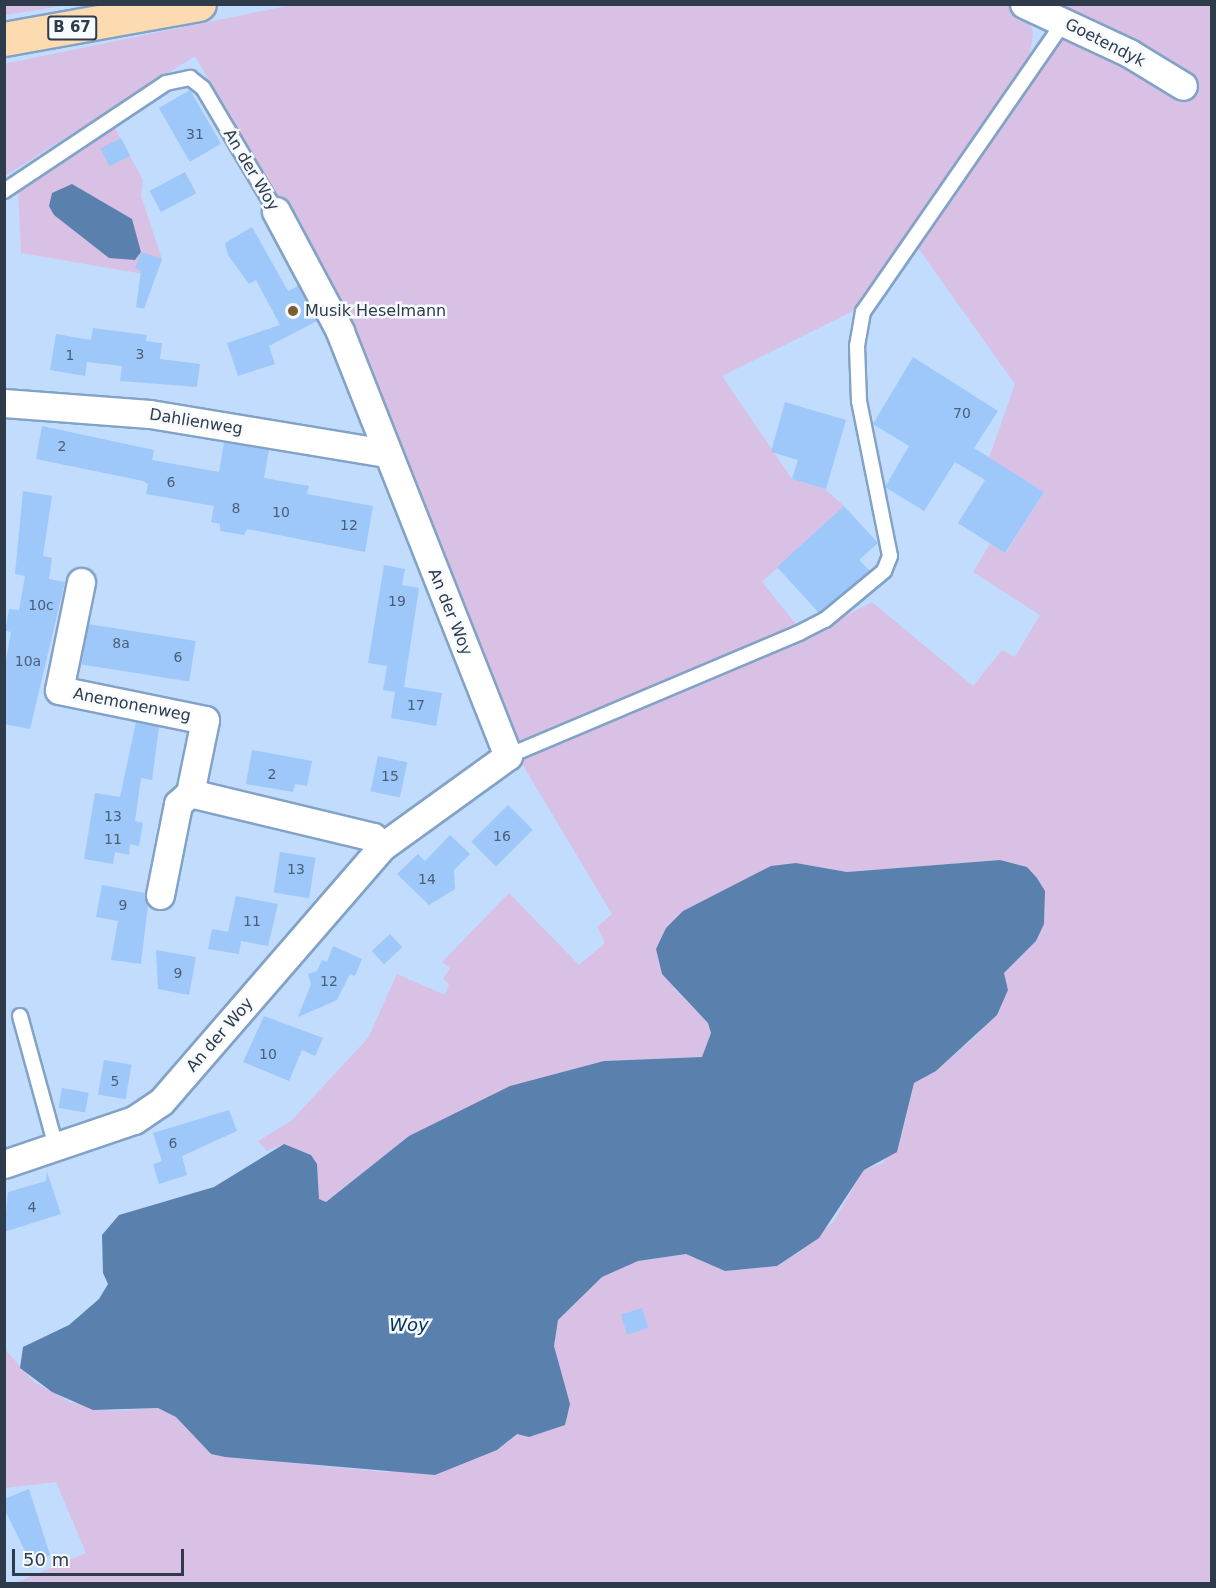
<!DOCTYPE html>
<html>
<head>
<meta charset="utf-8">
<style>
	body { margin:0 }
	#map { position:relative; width:1216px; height:1588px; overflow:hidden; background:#c1dcfc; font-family:"DejaVu Sans",sans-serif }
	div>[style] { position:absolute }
	.green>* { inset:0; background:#d8c1e5 }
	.water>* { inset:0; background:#5a81ae }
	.building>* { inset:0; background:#9ec8f9; transform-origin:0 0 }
	.roads { filter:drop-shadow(2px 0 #82a2c7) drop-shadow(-2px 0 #82a2c7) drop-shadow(0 2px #82a2c7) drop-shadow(0 -2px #82a2c7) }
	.service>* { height:14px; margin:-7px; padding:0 7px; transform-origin:7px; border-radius:7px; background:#fff }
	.minor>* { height:27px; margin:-13.5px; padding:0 13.5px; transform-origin:13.5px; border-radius:13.5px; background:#fff }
	.primary>* { height:33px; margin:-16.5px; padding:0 16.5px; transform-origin:16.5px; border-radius:16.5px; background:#fcdbb0 }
	.dots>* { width:16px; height:16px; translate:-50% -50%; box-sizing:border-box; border:3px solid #f7fbff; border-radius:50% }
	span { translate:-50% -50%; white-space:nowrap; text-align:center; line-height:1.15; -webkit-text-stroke:5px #f7fbff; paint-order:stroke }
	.number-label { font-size:14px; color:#4a5e76 }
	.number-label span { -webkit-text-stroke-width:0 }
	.shield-label span { padding:2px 4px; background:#f7fbff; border:2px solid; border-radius:4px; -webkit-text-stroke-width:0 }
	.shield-label { font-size:15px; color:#2e3b4b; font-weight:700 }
	.street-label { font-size:16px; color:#2e3b4b }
	.poi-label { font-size:16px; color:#2e3b4b }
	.left { translate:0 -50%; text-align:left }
	.water-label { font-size:18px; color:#022e5a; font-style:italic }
	.frame { position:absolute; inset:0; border:6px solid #2e3b4b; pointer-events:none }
	.scale { position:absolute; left:12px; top:1549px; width:172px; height:27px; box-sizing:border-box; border:3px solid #2e3b4b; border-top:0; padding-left:8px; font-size:18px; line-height:21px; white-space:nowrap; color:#2e3b4b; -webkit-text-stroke:4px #f7fbff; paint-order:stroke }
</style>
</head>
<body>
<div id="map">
	<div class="green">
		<div style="clip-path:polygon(5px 4px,68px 4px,68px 5px,5px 15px)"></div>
		<div style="clip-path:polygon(296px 4px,1007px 4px,1028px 18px,1033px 32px,1030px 54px,1018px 77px,859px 308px,722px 376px,792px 479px,825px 489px,844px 506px,762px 582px,799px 628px,514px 747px,347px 326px,195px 56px,5px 176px,4px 64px)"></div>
		<div style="clip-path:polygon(1046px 5px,1211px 5px,1211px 1583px,15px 1583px,86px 1553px,56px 1482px,5px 1488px,4px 1348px,33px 1381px,70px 1402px,112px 1411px,158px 1408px,176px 1417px,211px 1454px,225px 1457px,386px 1472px,496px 1450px,517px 1434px,561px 1373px,554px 1346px,558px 1320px,602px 1277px,638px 1261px,686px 1254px,725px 1271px,777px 1266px,799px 1252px,833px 1222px,864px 1170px,883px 1163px,902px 1134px,914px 1083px,936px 1071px,978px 1034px,1008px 990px,1004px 974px,1036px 941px,1046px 910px,1000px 860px,847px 872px,797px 863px,674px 988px,708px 1023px,711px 1033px,702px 1057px,604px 1061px,409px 1136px,326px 1202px,319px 1199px,317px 1164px,311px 1155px,284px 1144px,267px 1151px,258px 1141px,291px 1121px,368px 1038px,397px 974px,445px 995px,449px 984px,443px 979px,450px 968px,442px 962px,509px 893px,579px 965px,605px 943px,597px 927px,612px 914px,518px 757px,806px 637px,872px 602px,973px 686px,1002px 650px,1015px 657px,1040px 615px,973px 572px,990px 544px,1006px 553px,1044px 492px,989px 458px,1015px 384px,916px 245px,1041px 59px,1066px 36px)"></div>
		<div style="clip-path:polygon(115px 128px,143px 180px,141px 196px,162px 259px,156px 276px,21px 253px,18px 190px)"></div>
	</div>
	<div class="water">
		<div style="clip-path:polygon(72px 184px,132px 219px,141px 252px,135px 260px,109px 258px,54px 215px,49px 206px,52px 193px)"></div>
		<div style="clip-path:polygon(1000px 860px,1027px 867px,1037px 878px,1045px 891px,1044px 924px,1036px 941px,1004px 973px,1008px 990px,997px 1015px,936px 1071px,914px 1083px,897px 1152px,864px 1170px,819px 1238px,777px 1266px,725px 1271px,686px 1254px,638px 1261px,602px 1277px,558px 1320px,554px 1346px,570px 1404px,565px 1425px,529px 1437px,517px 1434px,497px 1450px,435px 1475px,225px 1457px,211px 1454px,176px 1417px,158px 1408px,93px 1410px,52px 1392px,20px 1368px,23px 1347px,69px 1325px,99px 1299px,108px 1284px,103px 1273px,102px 1235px,119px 1215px,214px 1187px,284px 1144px,311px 1155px,317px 1164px,319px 1199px,326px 1202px,409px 1136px,510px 1086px,604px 1061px,702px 1057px,711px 1033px,708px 1023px,662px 974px,656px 949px,666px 928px,683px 911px,771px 866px,796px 863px,847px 872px)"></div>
	</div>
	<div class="building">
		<div style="left:190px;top:90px;width:62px;height:36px;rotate:60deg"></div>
		<div style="left:121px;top:138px;width:20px;height:23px;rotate:63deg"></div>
		<div style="left:185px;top:172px;width:24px;height:40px;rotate:62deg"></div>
		<div style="clip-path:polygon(252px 227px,288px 291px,298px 286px,317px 321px,269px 346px,275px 364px,238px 376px,227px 343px,280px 325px,256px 280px,249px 284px,228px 255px,225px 243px)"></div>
		<div style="clip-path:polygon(141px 252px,162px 259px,144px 309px,136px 307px,141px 271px,135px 268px)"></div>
		<div style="clip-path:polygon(93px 328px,147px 335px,146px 341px,162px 343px,160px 359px,200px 364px,197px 387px,120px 381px,122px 366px,87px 362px,85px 376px,50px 370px,56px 334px,91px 340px)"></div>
		<div style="clip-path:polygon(913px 357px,998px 411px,974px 448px,1044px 492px,1005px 553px,958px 523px,985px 480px,955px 462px,924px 511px,885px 487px,909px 446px,873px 424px)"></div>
		<div style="clip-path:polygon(785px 402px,846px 420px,826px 489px,792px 479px,798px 460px,771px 452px)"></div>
		<div style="clip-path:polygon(42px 426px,154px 450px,152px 460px,219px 472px,224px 442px,269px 450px,264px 478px,309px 486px,307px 494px,373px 506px,365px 552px,247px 529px,244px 535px,220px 531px,220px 524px,211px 522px,214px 506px,146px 494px,148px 484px,143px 481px,36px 459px)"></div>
		<div style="clip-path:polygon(23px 491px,52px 496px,43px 556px,52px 558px,49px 579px,65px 582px,30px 729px,4px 724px,4px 671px,11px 632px,5px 631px,9px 609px,19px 610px,25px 576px,15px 574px)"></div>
		<div style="clip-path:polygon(844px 506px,878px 543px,859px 560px,870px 571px,819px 613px,777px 567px)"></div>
		<div style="clip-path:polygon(384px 565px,405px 569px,402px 585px,419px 588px,404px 687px,442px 693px,436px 726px,391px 718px,395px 692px,383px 690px,387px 666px,368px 663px)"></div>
		<div style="left:88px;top:624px;width:109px;height:41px;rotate:9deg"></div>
		<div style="clip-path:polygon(136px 722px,159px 727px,152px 780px,141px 778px,135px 821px,143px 823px,139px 846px,130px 844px,129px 855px,115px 852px,113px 864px,84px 859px,95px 793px,120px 797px)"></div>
		<div style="clip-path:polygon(252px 750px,312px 761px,307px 786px,295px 784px,293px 792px,246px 784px)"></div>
		<div style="left:378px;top:756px;width:30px;height:36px;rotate:12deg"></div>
		<div style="left:508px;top:805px;width:35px;height:52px;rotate:45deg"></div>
		<div style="clip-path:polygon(450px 835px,470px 854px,454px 870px,455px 889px,429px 905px,397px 874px,418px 854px,425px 861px)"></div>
		<div style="left:280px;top:852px;width:36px;height:41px;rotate:9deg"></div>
		<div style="clip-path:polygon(102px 885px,145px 893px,148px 905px,141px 964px,111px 960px,118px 921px,96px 917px)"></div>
		<div style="clip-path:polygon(236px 896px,278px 904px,268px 946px,241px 941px,239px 954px,208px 949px,212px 929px,228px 932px)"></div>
		<div style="left:390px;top:934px;width:18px;height:25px;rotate:47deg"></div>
		<div style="clip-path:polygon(333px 946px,362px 959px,355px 976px,350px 974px,337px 1000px,298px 1017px,311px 984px,308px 974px,317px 971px,322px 960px,327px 962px)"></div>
		<div style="clip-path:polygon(156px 950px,196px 957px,189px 995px,158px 989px)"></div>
		<div style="clip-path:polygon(264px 1016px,323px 1038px,315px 1056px,302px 1050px,289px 1081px,243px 1062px)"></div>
		<div style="left:104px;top:1060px;width:28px;height:35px;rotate:10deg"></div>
		<div style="left:62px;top:1088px;width:27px;height:20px;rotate:10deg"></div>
		<div style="clip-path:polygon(229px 1110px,237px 1131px,182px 1156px,187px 1175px,159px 1184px,153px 1164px,162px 1161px,153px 1133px)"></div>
		<div style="clip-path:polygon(47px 1172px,61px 1214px,4px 1232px,8px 1192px,46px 1181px)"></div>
		<div style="left:642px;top:1308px;width:21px;height:22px;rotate:73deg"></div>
		<div style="clip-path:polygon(29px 1489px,50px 1555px,31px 1563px,4px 1508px,4px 1499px)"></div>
	</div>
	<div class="roads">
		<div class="service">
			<div style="left:4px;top:191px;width:195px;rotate:-33.7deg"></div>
			<div style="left:166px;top:83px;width:25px;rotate:-12deg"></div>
			<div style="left:190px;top:78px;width:16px;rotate:38deg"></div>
			<div style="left:203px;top:88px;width:143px;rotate:59.3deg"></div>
			<div style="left:508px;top:756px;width:316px;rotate:-22.9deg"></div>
			<div style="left:799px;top:633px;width:29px;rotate:-27deg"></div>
			<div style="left:825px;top:620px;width:77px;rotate:-39.7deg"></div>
			<div style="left:884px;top:571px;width:16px;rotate:-68deg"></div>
			<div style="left:890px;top:556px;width:158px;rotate:-101.3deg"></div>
			<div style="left:859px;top:401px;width:55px;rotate:-92.1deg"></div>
			<div style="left:857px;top:346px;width:35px;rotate:-80deg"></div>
			<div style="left:863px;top:312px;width:353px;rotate:-55.3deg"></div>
			<div style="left:20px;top:1016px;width:136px;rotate:74.6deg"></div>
		</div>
		<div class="minor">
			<div style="left:1024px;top:4px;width:116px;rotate:25deg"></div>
			<div style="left:1129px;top:53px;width:63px;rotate:31.4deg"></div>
			<div style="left:4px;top:403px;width:146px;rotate:4.3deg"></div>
			<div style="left:150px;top:414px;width:239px;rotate:9.4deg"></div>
			<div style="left:81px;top:582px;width:110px;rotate:101.5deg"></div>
			<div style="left:59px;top:690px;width:149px;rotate:11.6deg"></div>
			<div style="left:205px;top:720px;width:75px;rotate:101.6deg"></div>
			<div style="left:190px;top:793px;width:188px;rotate:13.5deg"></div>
			<div style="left:373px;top:837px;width:13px;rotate:42deg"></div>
			<div style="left:160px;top:895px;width:93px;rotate:-78.8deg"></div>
			<div style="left:178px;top:804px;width:16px;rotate:-43deg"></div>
			<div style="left:4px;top:1164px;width:137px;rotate:-18.7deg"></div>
			<div style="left:134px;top:1120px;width:32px;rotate:-34deg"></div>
			<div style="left:161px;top:1102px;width:339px;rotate:-49.1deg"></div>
			<div style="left:383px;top:846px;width:154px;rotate:-35.8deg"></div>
			<div style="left:508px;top:756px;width:457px;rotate:-111.6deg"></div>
			<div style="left:340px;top:331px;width:136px;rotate:-118.1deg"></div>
		</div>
		<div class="primary">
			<div style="left:4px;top:39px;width:198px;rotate:-10.2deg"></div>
		</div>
	</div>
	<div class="dots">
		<div style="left:293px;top:311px;background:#7b5b31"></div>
	</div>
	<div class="number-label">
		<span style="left:195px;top:134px">31</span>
		<span style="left:140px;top:354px">3</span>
		<span style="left:70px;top:355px">1</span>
		<span style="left:962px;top:413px">70</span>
		<span style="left:62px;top:446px">2</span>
		<span style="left:171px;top:482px">6</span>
		<span style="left:236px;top:508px">8</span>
		<span style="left:281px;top:512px">10</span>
		<span style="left:349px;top:525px">12</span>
		<span style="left:397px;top:601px">19</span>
		<span style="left:41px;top:605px">10c</span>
		<span style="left:121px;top:643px">8a</span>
		<span style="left:178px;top:657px">6</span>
		<span style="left:28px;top:661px">10a</span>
		<span style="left:416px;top:705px">17</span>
		<span style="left:272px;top:774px">2</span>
		<span style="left:390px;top:776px">15</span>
		<span style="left:113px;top:816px">13</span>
		<span style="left:502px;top:836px">16</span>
		<span style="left:113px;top:839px">11</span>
		<span style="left:296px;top:869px">13</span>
		<span style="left:427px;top:879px">14</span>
		<span style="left:123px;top:905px">9</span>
		<span style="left:252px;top:921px">11</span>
		<span style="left:178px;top:973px">9</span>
		<span style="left:329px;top:981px">12</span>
		<span style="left:268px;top:1054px">10</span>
		<span style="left:115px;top:1081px">5</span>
		<span style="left:173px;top:1143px">6</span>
		<span style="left:32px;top:1207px">4</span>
	</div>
	<div class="shield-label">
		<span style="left:72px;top:28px">B 67</span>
	</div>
	<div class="street-label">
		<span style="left:1105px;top:43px;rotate:27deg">Goetendyk</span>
		<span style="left:251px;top:170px;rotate:59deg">An der Woy</span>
		<span style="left:196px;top:422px;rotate:9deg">Dahlienweg</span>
		<span style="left:450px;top:612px;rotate:68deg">An der Woy</span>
		<span style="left:132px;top:705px;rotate:11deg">Anemonenweg</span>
		<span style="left:220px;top:1035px;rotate:-49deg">An der Woy</span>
	</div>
	<div class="poi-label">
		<span class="left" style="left:305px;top:311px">Musik Heselmann</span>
	</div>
	<div class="water-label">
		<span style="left:409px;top:1325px">Woy</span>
	</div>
	<div class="frame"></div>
	<div class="scale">50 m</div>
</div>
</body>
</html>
